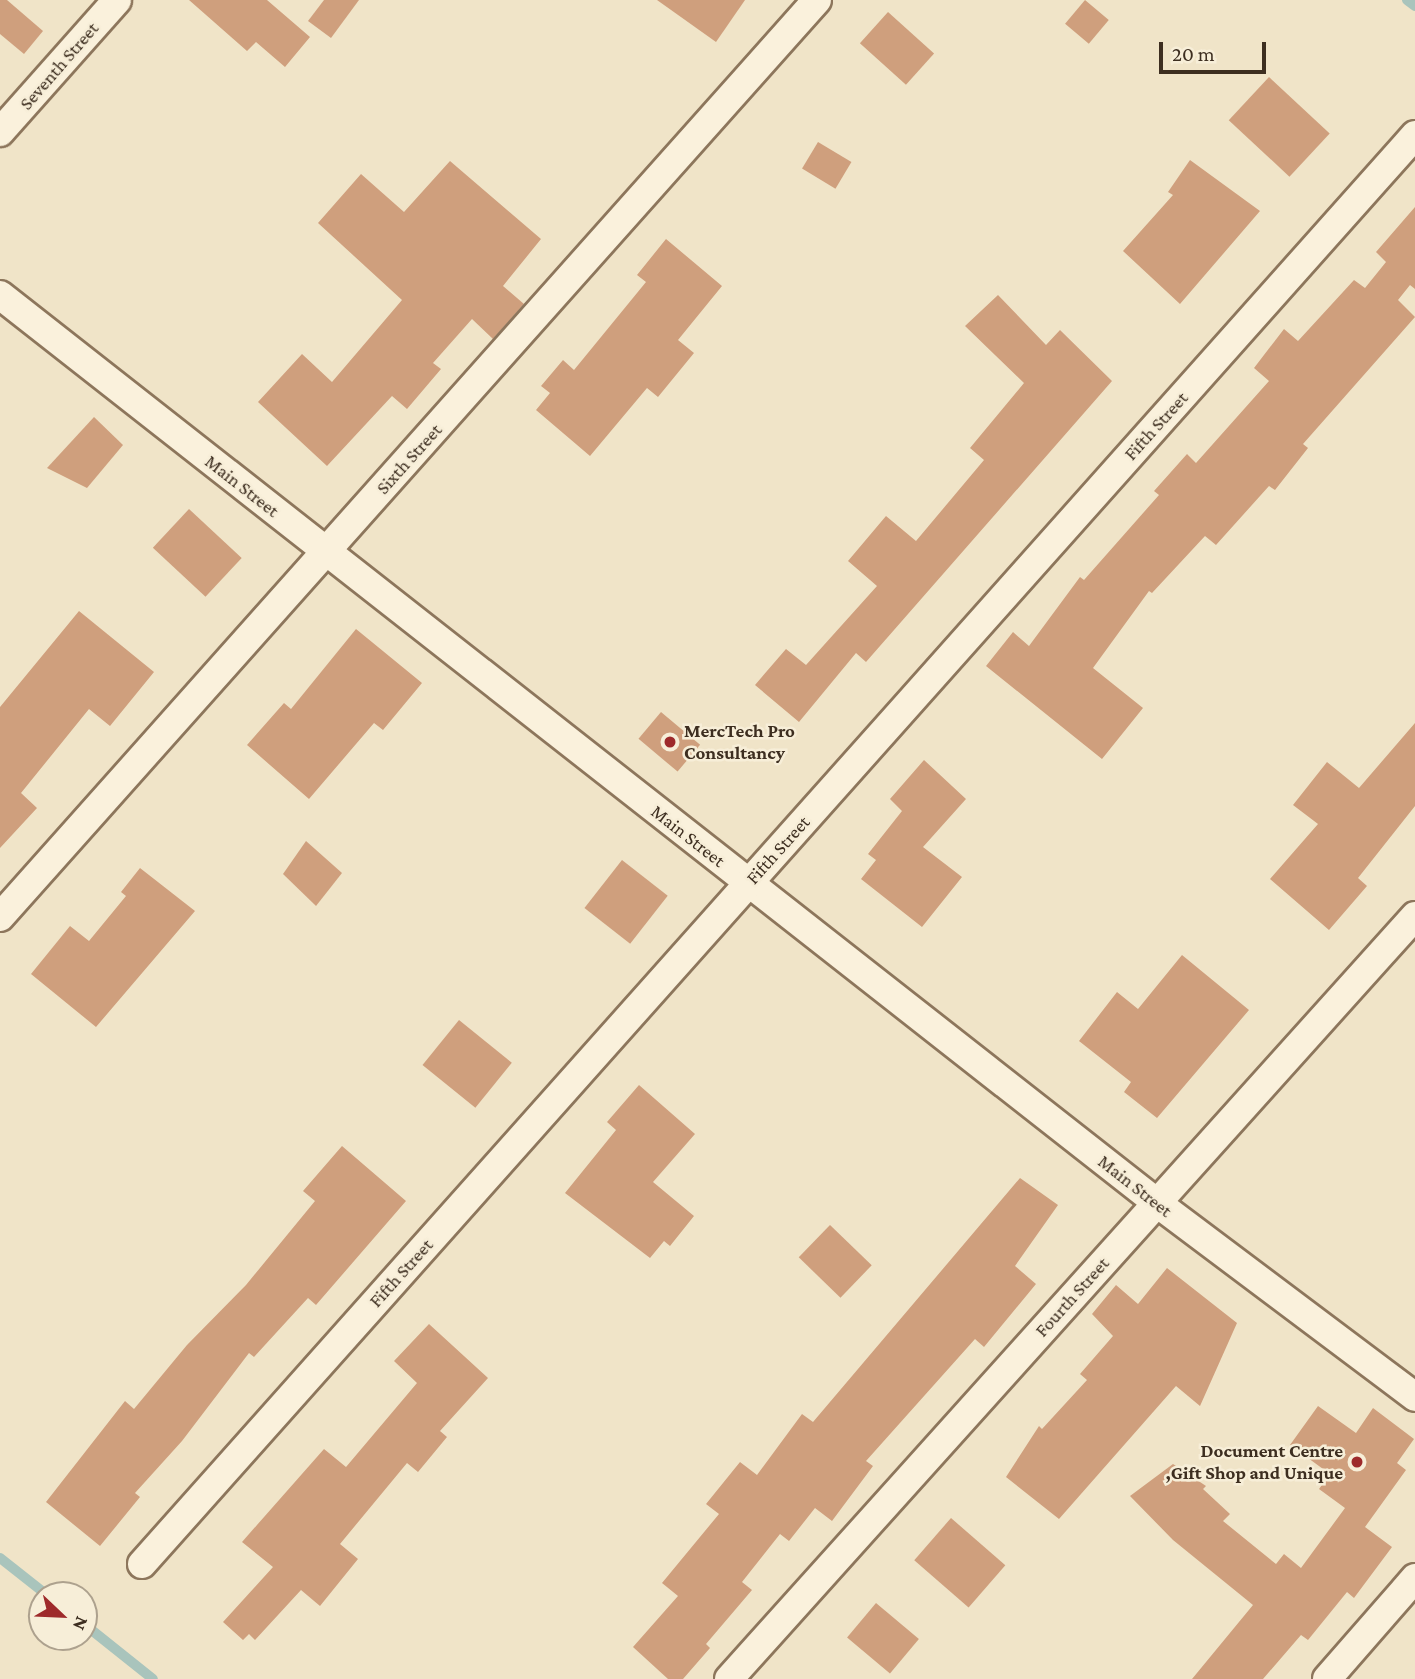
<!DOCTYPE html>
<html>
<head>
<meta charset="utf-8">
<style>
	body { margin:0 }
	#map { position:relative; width:1415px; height:1679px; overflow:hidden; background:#f0e4c8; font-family:"Crimson Pro",serif }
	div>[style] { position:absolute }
	.stream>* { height:10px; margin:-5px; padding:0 5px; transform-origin:5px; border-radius:5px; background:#a9c4bc }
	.building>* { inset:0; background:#cf9f7d; transform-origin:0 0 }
	.roads { filter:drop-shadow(2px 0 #8d765c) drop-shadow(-2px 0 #8d765c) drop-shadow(0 2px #8d765c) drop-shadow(0 -2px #8d765c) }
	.minor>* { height:28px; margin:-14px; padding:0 14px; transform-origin:14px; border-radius:14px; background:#faf1dc }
	.dots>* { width:19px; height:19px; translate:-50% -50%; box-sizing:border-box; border:4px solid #f7eed8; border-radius:50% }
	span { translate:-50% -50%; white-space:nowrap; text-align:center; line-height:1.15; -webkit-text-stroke:5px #f7eed8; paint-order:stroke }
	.street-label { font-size:19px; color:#3d2e20 }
	.poi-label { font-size:19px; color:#3d2e20; font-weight:700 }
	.left { translate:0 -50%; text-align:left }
	.right { translate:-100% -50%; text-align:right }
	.north { position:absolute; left:28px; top:1581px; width:70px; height:70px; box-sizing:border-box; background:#f7eed8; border:2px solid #ada18e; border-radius:50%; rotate:113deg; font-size:19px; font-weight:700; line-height:28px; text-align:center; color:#3d2e20 }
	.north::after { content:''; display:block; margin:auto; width:24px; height:32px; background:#9e2a2b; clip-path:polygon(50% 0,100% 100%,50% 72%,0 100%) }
	.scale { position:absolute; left:1159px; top:42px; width:107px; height:32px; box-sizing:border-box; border:4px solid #3d2e20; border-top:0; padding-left:9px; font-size:21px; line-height:24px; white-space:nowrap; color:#3d2e20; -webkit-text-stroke:5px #f7eed8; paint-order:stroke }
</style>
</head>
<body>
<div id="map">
	<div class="stream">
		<div style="left:1407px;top:0;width:10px;rotate:37deg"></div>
		<div style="left:0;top:1558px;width:60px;rotate:38.2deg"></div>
		<div style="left:84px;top:1624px;width:88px;rotate:38.6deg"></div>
	</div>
	<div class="building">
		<div style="clip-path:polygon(0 0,7px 0,43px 31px,24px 54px,0 34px)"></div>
		<div style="clip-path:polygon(189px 0,267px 0,310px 37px,285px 67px,256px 42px,247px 51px)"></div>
		<div style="clip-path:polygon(324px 0,359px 0,331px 38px,308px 21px)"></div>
		<div style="clip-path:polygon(657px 0,745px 0,716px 42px)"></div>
		<div style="left:1085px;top:0;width:31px;height:31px;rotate:40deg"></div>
		<div style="left:888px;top:12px;width:62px;height:42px;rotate:42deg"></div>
		<div style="left:1269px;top:77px;width:83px;height:59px;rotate:43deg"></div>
		<div style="left:818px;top:142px;width:39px;height:31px;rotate:31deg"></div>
		<div style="clip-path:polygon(1190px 160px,1260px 211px,1180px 304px,1123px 251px,1173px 195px,1168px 192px)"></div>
		<div style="clip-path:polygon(450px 161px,541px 239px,503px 286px,524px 304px,493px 339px,472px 319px,433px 363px,441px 369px,407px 409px,392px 396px,327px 466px,258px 402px,302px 354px,332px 382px,402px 300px,318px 223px,361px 174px,404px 212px)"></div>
		<div style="clip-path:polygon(1415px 207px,1415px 289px,1410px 285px,1398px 300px,1415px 317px,1303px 444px,1308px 448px,1275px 490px,1269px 486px,1216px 545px,1205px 536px,1152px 593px,1149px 591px,1093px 668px,1143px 708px,1102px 759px,986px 666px,1013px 632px,1029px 646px,1080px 577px,1084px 580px,1159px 495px,1154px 491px,1187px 454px,1196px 463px,1269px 381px,1254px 368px,1284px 329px,1298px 341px,1354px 280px,1365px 288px,1386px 262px,1376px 252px)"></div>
		<div style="clip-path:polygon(666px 239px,722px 286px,678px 340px,694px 353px,658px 397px,647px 388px,590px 456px,536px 410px,550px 393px,541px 386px,563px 360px,574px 370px,646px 282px,637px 275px)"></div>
		<div style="clip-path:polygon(998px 295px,1046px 345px,1060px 330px,1112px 381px,866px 662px,856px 653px,799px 722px,755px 685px,786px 649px,806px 665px,877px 586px,848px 561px,886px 516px,916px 541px,984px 460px,970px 448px,1024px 383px,965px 326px)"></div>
		<div style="clip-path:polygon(94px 417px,123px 445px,87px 488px,47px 468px)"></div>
		<div style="left:189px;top:509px;width:72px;height:53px;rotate:43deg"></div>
		<div style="clip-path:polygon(79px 611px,154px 672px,110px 726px,89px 709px,21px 793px,37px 808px,0 848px,0 707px)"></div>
		<div style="clip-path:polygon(356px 629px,422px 683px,383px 730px,374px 723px,309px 799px,247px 745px,284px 703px,291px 709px)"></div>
		<div style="left:661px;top:712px;width:51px;height:35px;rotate:40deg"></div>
		<div style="clip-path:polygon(1415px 723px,1415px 806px,1358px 878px,1367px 886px,1329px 930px,1270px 879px,1318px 824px,1293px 805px,1327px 762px,1359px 788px)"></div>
		<div style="clip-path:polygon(924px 760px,966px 799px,923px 847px,962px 877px,922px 927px,861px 879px,876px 860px,868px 854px,902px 811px,890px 799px)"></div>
		<div style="clip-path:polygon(306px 841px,342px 873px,316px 906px,283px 874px)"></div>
		<div style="left:622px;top:860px;width:58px;height:61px;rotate:38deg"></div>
		<div style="clip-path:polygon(140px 868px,195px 911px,96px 1027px,31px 974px,70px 926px,89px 941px,126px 896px,121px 892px)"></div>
		<div style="clip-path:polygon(1182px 955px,1249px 1010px,1157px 1118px,1124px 1092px,1131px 1082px,1079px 1041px,1117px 992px,1138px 1009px)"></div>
		<div style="left:459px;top:1020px;width:68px;height:58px;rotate:39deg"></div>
		<div style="clip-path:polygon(639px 1085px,695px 1134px,653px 1182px,694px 1216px,670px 1246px,664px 1241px,650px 1258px,565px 1193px,616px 1130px,607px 1122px)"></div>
		<div style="clip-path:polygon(342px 1146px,406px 1201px,316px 1305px,308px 1298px,254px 1357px,249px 1353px,182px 1441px,135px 1493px,140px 1497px,100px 1546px,46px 1502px,125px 1401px,134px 1409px,187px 1345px,246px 1285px,315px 1201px,303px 1191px)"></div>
		<div style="clip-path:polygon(1020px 1178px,1058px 1205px,1015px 1266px,1036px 1284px,984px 1347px,975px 1339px,866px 1461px,873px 1466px,832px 1521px,815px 1508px,789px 1541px,780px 1534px,742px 1582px,752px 1590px,706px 1644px,710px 1648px,683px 1679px,668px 1679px,633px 1647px,678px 1596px,662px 1583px,719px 1514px,706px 1504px,740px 1462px,757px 1475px,802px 1414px,813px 1422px)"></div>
		<div style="left:830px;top:1225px;width:58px;height:45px;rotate:44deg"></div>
		<div style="clip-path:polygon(1167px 1268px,1237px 1323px,1200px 1406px,1176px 1386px,1059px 1519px,1006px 1477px,1039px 1426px,1042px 1429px,1087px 1380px,1080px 1374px,1113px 1336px,1092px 1314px,1116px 1285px,1138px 1304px)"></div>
		<div style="clip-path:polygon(429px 1324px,488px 1378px,440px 1431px,447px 1437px,418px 1472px,407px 1463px,340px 1544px,358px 1559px,320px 1606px,301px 1590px,255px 1640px,249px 1634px,243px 1640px,223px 1622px,273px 1567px,242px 1542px,324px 1449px,346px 1467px,417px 1383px,394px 1361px)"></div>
		<div style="clip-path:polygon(1318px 1406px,1356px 1433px,1373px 1408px,1414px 1439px,1397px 1463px,1406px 1470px,1365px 1527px,1392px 1547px,1354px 1598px,1347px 1592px,1308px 1640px,1301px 1635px,1263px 1679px,1192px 1679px,1253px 1605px,1173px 1540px,1130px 1496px,1173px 1464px,1206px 1486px,1203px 1489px,1230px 1514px,1223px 1521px,1276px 1564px,1284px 1554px,1301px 1568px,1345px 1508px,1319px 1489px,1330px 1474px,1290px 1445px)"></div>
		<div style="left:951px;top:1518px;width:72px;height:56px;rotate:41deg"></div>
		<div style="left:876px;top:1603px;width:56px;height:45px;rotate:40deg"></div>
	</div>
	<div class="roads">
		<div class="minor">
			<div style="left:0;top:132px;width:176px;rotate:-48.4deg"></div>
			<div style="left:0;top:295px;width:1471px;rotate:38.12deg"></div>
			<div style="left:1157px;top:1203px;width:323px;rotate:36.9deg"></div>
			<div style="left:0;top:917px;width:1228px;rotate:-48.3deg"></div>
			<div style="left:142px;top:1564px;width:1914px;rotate:-48.3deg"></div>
			<div style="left:729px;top:1679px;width:1026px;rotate:-48.04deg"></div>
			<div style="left:1327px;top:1679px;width:134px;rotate:-48.9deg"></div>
		</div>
	</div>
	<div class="dots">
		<div style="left:670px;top:742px;background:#9e2a2b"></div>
		<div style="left:1357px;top:1462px;background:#9e2a2b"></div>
	</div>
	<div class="street-label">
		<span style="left:59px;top:66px;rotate:-49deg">Seventh Street</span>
		<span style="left:1156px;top:426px;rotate:-48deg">Fifth Street</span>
		<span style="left:409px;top:459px;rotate:-48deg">Sixth Street</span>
		<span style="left:242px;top:486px;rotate:38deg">Main Street</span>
		<span style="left:688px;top:836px;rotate:38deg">Main Street</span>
		<span style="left:778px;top:850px;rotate:-48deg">Fifth Street</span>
		<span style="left:1135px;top:1186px;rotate:38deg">Main Street</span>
		<span style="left:401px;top:1273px;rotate:-48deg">Fifth Street</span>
		<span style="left:1072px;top:1297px;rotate:-48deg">Fourth Street</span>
	</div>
	<div class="poi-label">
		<span class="left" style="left:684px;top:742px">MercTech Pro<br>Consultancy</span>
		<span class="right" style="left:1343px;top:1462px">Document Centre<br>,Gift Shop and Unique</span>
	</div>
	<div class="north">N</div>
	<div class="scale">20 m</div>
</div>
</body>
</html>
